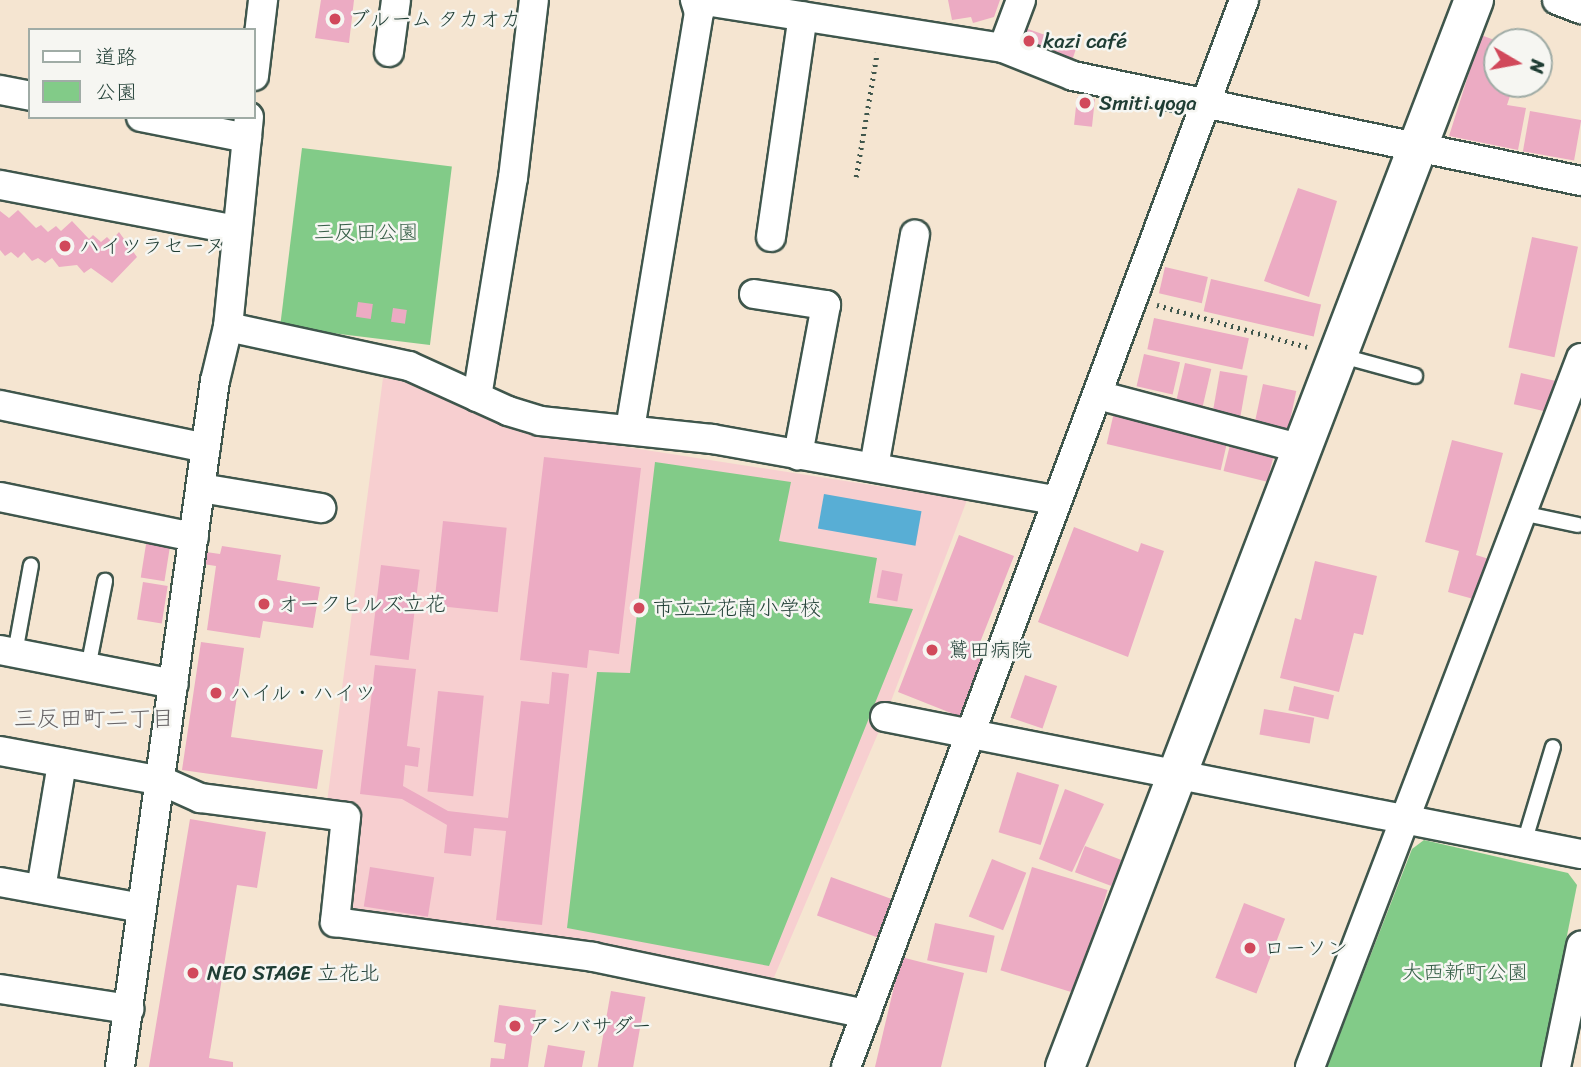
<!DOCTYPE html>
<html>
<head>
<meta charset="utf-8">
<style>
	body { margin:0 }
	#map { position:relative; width:1581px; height:1067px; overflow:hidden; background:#f5e5d1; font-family:Sriracha,"Klee One",sans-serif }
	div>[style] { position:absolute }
	.built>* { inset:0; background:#f7cfd0 }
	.green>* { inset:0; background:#82cb88; transform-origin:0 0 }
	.water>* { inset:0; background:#58aed5; transform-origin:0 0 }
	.building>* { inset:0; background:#ecabc3; transform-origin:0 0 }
	.path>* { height:4.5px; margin-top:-2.25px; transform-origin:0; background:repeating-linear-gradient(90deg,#3f564c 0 2px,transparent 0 7px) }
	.roads { filter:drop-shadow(2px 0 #3f564c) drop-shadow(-2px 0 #3f564c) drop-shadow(0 2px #3f564c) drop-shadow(0 -2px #3f564c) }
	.lane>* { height:14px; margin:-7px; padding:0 7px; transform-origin:7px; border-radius:7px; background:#fff }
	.street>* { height:28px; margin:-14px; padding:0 14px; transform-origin:14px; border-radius:14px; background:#fff }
	.secondary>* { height:38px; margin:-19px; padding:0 19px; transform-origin:19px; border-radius:19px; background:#fff }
	.dots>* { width:19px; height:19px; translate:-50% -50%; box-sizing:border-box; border:4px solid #f6f6f2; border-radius:50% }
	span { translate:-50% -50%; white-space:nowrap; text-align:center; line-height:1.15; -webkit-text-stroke:5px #f6f6f2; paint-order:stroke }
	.poi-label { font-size:21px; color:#1f3d34 }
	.left { translate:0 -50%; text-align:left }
	.park-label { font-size:21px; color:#386049 }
	.neighbourhood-label { font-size:23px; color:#676466 }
	.legend { position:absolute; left:28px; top:28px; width:228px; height:91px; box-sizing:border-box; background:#f6f6f2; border:2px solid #a0aca6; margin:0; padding:9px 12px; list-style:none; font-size:21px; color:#1f3d34 }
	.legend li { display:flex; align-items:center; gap:14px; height:35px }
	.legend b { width:35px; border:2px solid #a0aca6 }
	.north { position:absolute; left:1483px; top:28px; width:70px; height:70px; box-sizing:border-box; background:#f6f6f2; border:2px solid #a0aca6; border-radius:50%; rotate:100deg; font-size:19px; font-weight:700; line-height:28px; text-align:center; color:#1f3d34 }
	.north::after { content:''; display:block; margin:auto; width:24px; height:32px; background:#d1495b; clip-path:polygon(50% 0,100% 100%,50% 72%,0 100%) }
</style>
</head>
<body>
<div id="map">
	<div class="built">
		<div style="clip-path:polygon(383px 378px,419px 383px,511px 429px,967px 500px,885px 717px,772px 982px,344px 915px,327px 802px)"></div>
	</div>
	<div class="green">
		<div style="left:302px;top:148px;width:151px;height:180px;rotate:7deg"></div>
		<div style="clip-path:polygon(655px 462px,791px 482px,779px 541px,877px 558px,869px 603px,913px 609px,769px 966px,567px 928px,597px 672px,630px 673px)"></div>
		<div style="clip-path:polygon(1424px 840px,1568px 873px,1577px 885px,1541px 1067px,1327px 1067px,1412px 849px)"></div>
	</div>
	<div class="water">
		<div style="left:824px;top:494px;width:99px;height:35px;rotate:10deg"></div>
	</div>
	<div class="building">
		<div style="clip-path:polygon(321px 0,354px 0,349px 43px,315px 38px)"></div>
		<div style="clip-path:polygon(948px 0,1000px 0,994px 17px,973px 23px,971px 17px,952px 20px)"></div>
		<div style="left:1025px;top:28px;width:55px;height:18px;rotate:19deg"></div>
		<div style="clip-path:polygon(1481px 35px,1497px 41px,1497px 84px,1514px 84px,1507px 105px,1526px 108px,1518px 150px,1449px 136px)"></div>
		<div style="left:1077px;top:97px;width:18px;height:28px;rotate:6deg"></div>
		<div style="left:1530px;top:111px;width:52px;height:41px;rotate:10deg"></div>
		<div style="clip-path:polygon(1298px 188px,1337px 201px,1309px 297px,1264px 281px)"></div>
		<div style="clip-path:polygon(18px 210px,36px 228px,41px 225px,48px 232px,56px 226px,61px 231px,72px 221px,89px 239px,93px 235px,101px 242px,107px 237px,111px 241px,119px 232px,137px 257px,112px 283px,91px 268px,84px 273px,77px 265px,59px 267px,52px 258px,45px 263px,38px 258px,32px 261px,24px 252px,18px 258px,11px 252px,5px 256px,0 250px,0 211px,9px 218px)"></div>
		<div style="left:1532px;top:237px;width:47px;height:113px;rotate:12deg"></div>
		<div style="left:1165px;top:267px;width:44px;height:27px;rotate:13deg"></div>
		<div style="left:1211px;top:279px;width:113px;height:33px;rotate:13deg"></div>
		<div style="left:358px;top:302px;width:15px;height:15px;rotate:8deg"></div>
		<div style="left:393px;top:308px;width:14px;height:14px;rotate:8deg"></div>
		<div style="left:1154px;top:318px;width:97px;height:32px;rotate:12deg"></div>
		<div style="left:1144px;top:354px;width:37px;height:33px;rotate:13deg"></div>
		<div style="left:1185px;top:363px;width:27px;height:43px;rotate:13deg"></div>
		<div style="left:1220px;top:371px;width:28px;height:46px;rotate:10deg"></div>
		<div style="left:1521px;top:373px;width:37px;height:32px;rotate:13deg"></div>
		<div style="left:1263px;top:384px;width:34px;height:43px;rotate:12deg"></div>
		<div style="left:1115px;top:408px;width:117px;height:37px;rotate:13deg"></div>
		<div style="left:1232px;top:437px;width:45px;height:35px;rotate:14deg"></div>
		<div style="clip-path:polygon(1452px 440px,1503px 453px,1476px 555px,1489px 559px,1477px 600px,1448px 592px,1459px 551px,1425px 542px)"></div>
		<div style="clip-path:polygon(544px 457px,641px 468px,619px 654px,589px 650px,587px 668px,520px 660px)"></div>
		<div style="left:443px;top:521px;width:64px;height:85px;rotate:6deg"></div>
		<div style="clip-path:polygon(1074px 527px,1138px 552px,1141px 543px,1164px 551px,1128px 657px,1038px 622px)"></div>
		<div style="clip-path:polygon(959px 535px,1014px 556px,979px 645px,987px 649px,961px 717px,898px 692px)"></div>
		<div style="left:147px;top:538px;width:24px;height:40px;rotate:9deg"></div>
		<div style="clip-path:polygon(222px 546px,281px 555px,277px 580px,320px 587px,313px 628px,263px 621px,260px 638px,207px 630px,216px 566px,203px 564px,206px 552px,220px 554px)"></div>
		<div style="clip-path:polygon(1315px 561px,1377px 576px,1363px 635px,1354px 633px,1339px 692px,1280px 678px,1295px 618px,1301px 620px)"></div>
		<div style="left:381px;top:565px;width:39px;height:91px;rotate:7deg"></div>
		<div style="left:882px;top:570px;width:21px;height:28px;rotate:11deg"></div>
		<div style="left:143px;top:582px;width:25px;height:38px;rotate:9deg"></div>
		<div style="clip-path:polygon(201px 642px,244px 648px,231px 737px,323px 750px,317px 789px,182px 770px)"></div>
		<div style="clip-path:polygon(375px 665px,416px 669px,407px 746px,420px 748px,418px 767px,405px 765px,403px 786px,448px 811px,508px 818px,521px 701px,549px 704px,552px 672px,569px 674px,542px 925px,496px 920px,506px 831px,474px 828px,471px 856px,444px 853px,447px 825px,402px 799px,360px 794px)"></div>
		<div style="left:1025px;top:675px;width:34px;height:45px;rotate:19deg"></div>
		<div style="left:1294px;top:686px;width:41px;height:25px;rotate:13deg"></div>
		<div style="left:438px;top:691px;width:46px;height:101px;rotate:6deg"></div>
		<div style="left:1264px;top:709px;width:51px;height:26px;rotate:10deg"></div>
		<div style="left:1017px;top:772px;width:44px;height:63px;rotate:17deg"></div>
		<div style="clip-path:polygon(1065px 789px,1104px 804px,1072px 872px,1039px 859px)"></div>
		<div style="clip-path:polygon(190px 819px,266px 832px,257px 888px,237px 885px,209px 1058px,233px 1062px,233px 1067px,149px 1067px)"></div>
		<div style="left:1085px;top:846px;width:39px;height:28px;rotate:21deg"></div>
		<div style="left:992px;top:859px;width:37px;height:62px;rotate:22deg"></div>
		<div style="left:370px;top:867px;width:65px;height:40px;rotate:9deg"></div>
		<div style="left:1032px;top:867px;width:79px;height:108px;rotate:17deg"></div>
		<div style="left:831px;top:877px;width:66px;height:41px;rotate:20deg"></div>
		<div style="left:1244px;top:903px;width:44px;height:80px;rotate:21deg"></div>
		<div style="left:935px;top:923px;width:61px;height:38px;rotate:12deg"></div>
		<div style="clip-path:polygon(901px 957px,964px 973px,941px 1067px,875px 1067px)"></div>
		<div style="left:611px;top:991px;width:35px;height:77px;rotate:10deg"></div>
		<div style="clip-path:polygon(499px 1005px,536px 1010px,528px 1067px,490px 1067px,491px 1058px,504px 1059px,506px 1044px,494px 1042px)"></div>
		<div style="clip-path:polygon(548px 1045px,585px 1051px,582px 1067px,544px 1067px)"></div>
	</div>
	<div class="path">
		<div style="left:856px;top:177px;width:126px;rotate:-80.4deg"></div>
		<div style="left:1157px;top:305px;width:156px;rotate:15.6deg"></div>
	</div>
	<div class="roads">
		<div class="lane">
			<div style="left:1339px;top:355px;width:79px;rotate:15.4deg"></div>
			<div style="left:1522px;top:513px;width:57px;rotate:12.1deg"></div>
			<div style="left:15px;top:653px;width:89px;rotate:-79.7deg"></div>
			<div style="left:88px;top:668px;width:89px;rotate:-78.9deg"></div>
			<div style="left:1524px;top:843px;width:100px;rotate:-73.2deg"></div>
		</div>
		<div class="street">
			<div style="left:700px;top:0;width:307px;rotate:9deg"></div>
			<div style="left:1003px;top:48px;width:75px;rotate:21.8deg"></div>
			<div style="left:1073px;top:76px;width:519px;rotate:11.68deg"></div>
			<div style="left:1557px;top:0;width:26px;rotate:21deg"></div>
			<div style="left:1003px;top:48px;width:51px;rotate:-69.4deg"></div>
			<div style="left:389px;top:52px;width:52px;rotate:-82.3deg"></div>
			<div style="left:254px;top:76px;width:77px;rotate:-83.2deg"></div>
			<div style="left:0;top:90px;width:31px;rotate:11deg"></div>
			<div style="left:141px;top:117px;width:108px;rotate:11.2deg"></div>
			<div style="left:0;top:185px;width:240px;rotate:10.8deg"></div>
			<div style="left:771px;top:237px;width:223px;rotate:-81.8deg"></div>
			<div style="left:754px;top:294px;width:73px;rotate:8.7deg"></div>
			<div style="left:826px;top:305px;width:153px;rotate:100.6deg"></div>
			<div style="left:228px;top:327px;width:185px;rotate:12.2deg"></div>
			<div style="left:409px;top:366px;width:109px;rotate:24.4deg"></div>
			<div style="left:508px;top:411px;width:34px;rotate:17deg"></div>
			<div style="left:540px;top:421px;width:173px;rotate:6deg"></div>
			<div style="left:712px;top:439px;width:349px;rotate:10.1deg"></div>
			<div style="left:1098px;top:395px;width:211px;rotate:14.8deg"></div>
			<div style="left:477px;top:397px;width:222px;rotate:-80.7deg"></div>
			<div style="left:513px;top:178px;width:179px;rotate:-83.3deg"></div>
			<div style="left:0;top:405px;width:210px;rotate:11.8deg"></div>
			<div style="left:630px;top:429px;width:422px;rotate:-80.6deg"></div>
			<div style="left:699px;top:13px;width:14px;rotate:-107deg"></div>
			<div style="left:874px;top:467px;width:236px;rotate:-80deg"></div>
			<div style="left:201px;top:488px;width:122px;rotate:9.5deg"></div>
			<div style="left:0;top:497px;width:198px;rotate:11.7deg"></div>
			<div style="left:0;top:650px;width:177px;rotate:11.1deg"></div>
			<div style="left:885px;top:717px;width:709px;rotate:11.14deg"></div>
			<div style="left:0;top:751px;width:165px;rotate:10.5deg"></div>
			<div style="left:162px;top:781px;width:42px;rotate:24.1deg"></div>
			<div style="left:200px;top:798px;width:147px;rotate:7.4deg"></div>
			<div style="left:346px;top:817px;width:106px;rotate:96deg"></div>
			<div style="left:335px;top:922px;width:260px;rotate:7.7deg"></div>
			<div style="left:593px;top:957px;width:279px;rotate:11.8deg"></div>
			<div style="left:0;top:882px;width:144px;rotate:10.4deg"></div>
			<div style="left:41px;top:889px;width:128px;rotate:-80.5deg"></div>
			<div style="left:0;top:989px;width:131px;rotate:8.8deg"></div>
			<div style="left:120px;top:1067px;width:693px;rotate:-82.12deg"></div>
			<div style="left:215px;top:381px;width:56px;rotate:-76.5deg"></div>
			<div style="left:228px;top:327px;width:211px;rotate:-84.3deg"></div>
			<div style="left:846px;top:1067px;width:1139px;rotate:-69.54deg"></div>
			<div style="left:1310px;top:1067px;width:759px;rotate:-69.08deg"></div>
			<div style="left:1556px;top:1067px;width:124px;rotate:-78.3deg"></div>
		</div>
		<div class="secondary">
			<div style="left:1065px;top:1067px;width:1143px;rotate:-69.03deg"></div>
		</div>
	</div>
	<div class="dots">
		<div style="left:335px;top:19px;background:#d1495b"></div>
		<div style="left:1029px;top:41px;background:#d1495b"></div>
		<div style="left:1085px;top:103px;background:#d1495b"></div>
		<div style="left:65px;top:246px;background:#d1495b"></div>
		<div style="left:264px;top:604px;background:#d1495b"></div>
		<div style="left:639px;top:608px;background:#d1495b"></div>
		<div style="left:932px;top:650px;background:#d1495b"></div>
		<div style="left:216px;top:693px;background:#d1495b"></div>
		<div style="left:1250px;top:948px;background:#d1495b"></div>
		<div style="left:193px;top:973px;background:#d1495b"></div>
		<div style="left:515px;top:1026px;background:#d1495b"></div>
	</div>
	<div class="poi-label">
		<span class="left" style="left:349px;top:19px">ブルーム タカオカ</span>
		<span class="left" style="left:1043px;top:41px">kazi café</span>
		<span class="left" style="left:1099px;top:103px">Smiti yoga</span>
		<span class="left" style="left:79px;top:246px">ハイツラセーヌ</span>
		<span class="left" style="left:278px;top:604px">オークヒルズ立花</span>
		<span class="left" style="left:653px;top:608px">市立立花南小学校</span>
		<span class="left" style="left:948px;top:650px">鷲田病院</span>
		<span class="left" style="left:230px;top:693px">ハイル・ハイツ</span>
		<span class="left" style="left:1264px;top:948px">ローソン</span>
		<span class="left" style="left:207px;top:973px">NEO STAGE 立花北</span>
		<span class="left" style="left:529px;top:1026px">アンバサダー</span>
	</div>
	<div class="park-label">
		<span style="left:366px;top:232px">三反田公園</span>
		<span style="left:1465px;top:972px">大西新町公園</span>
	</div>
	<div class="neighbourhood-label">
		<span style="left:94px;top:719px">三反田町二丁目</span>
	</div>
	<ul class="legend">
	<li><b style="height:9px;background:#fff"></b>道路</li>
	<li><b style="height:19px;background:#82cb88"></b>公園</li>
	</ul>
	<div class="north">N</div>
</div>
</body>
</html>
